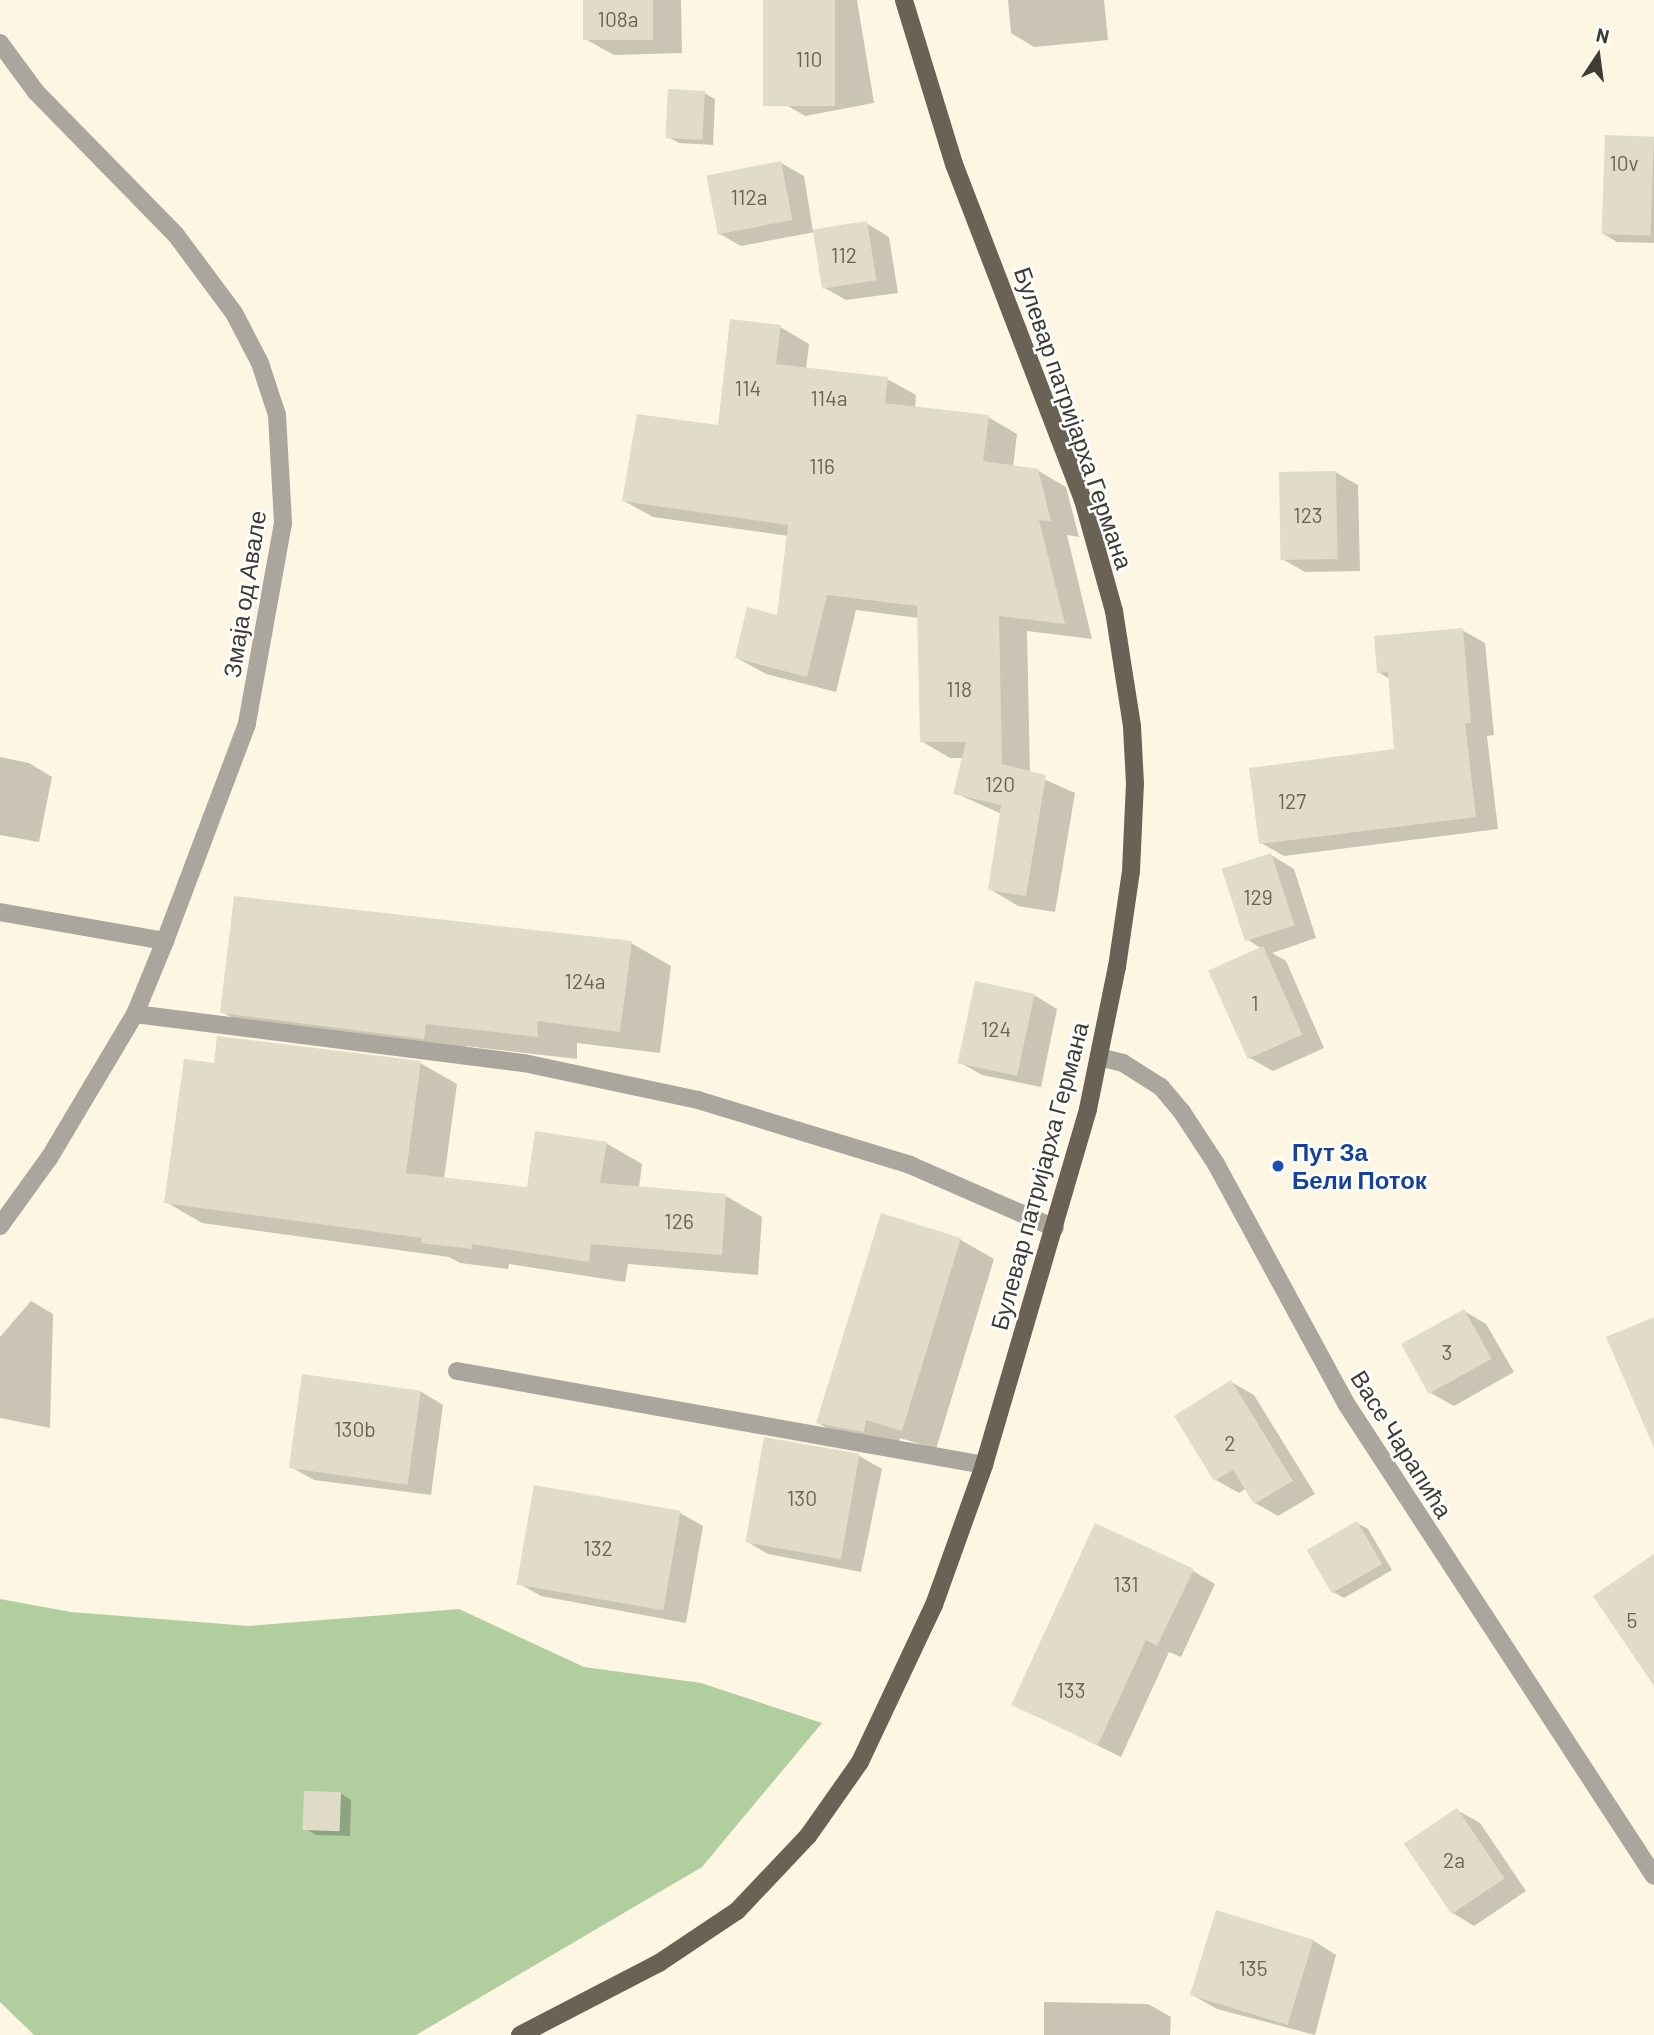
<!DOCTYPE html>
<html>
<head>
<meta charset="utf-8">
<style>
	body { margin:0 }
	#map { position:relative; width:1654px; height:2035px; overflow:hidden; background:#fcf6e2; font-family:Barlow,sans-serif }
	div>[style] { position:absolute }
	.green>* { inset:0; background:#b1cf9e }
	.shadow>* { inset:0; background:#0003 }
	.building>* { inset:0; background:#e1dcc8; transform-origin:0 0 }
	.minor>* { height:18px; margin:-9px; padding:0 9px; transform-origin:9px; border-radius:9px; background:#aaa59d }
	.major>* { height:18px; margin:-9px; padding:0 9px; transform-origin:9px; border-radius:9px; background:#6a6355 }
	.dots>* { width:19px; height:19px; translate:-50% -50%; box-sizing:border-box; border:4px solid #fff; border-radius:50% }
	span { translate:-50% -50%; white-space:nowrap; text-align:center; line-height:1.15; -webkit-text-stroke:5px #fff; paint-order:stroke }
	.number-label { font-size:21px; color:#68645a }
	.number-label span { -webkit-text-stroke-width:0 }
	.street-label { font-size:24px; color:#3f3c35 }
	.transit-label { font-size:24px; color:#164399; font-weight:700 }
	.left { translate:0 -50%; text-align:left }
	.north { position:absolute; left:1563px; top:21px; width:70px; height:70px; -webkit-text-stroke:5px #fff; paint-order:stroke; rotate:13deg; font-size:19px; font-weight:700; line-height:28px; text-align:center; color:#3f3c35 }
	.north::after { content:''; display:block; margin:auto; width:24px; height:32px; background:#3f3c35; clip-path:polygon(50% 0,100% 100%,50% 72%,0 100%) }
</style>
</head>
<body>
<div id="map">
	<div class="green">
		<div style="clip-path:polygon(0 1599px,71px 1612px,249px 1626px,459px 1609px,584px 1667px,701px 1683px,822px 1723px,702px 1867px,416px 2035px,34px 2035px,0 2002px)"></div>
	</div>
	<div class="shadow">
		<div style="clip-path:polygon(584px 0,681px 0,682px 53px,614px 55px,585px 39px)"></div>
		<div style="clip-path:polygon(764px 0,857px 0,874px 103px,805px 116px,783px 103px)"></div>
		<div style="clip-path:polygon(1008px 0,1104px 0,1108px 40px,1034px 47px,1011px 33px)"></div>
		<div style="clip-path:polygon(704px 93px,715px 99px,713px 145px,679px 143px,668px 137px)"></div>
		<div style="clip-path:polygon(1654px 139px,1654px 243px,1617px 242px,1602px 233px)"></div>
		<div style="clip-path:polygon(781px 163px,804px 176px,813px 231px,866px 223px,889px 237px,898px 293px,846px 300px,823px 287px,815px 232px,741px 246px,718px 233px)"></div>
		<div style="clip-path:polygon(780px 327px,809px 344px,806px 369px,887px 379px,916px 395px,915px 409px,988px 417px,1017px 434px,1013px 467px,1037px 470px,1066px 487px,1079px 537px,1067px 535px,1092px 639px,1027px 631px,1030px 773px,1075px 793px,1055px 912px,1018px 906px,990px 889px,1002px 814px,955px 793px,963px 758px,950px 758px,921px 741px,919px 618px,856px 610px,836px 692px,766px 674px,737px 658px,779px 617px,789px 536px,653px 517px,624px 501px,719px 427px)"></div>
		<div style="clip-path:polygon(1335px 472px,1358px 485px,1360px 571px,1305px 572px,1282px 559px)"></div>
		<div style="clip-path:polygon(1462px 630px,1485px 643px,1494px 735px,1487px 736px,1498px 829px,1284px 856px,1261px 843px,1396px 750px,1390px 679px,1378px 672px)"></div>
		<div style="clip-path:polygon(0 757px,29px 763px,52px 777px,39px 842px,0 835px)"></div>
		<div style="clip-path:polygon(1271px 855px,1294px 869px,1316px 938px,1272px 953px,1286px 961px,1324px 1048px,1273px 1071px,1250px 1058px,1262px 949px,1248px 940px)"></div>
		<div style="clip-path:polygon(631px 943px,671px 966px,660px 1053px,577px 1043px,577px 1059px,466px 1046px,464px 1061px,262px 1035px,222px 1012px)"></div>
		<div style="clip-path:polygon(1034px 995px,1057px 1009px,1041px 1087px,982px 1075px,959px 1062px)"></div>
		<div style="clip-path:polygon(420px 1063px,457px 1084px,444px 1179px,528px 1189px,606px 1143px,642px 1164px,639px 1188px,726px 1196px,762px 1217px,758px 1275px,628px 1264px,625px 1282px,509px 1264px,508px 1269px,460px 1263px,449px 1257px,202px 1223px,166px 1202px,216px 1065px)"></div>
		<div style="clip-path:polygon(882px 1215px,961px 1240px,994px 1259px,936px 1449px,900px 1438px,898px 1450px,852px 1442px,818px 1423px)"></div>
		<div style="clip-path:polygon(31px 1301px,53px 1314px,50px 1428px,0 1418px,0 1337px)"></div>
		<div style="clip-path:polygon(1464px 1311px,1486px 1324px,1514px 1372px,1454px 1406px,1431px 1393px)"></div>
		<div style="clip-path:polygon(1231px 1382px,1254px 1395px,1315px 1494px,1278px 1516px,1255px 1503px,1246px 1488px,1239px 1493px,1216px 1480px)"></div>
		<div style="clip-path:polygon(420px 1391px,443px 1405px,431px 1495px,314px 1480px,291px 1467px)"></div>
		<div style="clip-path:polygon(859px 1456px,882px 1469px,861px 1572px,768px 1554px,746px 1541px)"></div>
		<div style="clip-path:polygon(680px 1513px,703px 1526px,686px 1623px,541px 1596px,518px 1583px)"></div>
		<div style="clip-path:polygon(1357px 1523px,1368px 1529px,1392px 1570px,1344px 1598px,1333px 1592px)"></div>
		<div style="clip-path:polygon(1193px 1571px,1215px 1584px,1181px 1657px,1169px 1652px,1121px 1757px,1013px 1704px)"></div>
		<div style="clip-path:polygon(340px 1793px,351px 1800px,350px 1836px,316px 1835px,305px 1829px)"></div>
		<div style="clip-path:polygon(1457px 1810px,1480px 1823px,1526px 1891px,1474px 1926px,1451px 1912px)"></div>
		<div style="clip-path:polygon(1217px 1912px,1314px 1941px,1336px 1955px,1315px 2035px,1217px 2009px,1194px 1996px)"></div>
		<div style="clip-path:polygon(1044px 2002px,1148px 2004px,1171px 2017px,1170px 2035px,1044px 2035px)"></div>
	</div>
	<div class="building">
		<div style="left:583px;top:0;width:70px;height:40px"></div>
		<div style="left:763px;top:0;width:72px;height:106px"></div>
		<div style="left:668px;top:89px;width:37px;height:49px;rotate:3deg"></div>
		<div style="left:1605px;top:135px;width:49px;height:99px;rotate:2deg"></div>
		<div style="left:781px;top:161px;width:60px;height:76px;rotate:79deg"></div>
		<div style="left:867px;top:221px;width:60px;height:55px;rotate:81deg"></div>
		<div style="clip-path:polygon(730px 319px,781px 325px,776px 364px,888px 377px,885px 403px,989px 415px,983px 461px,1038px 469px,1051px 521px,1039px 520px,1065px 624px,999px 616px,1002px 764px,1046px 775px,1026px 896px,988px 890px,1001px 805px,953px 794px,966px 742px,920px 742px,917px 606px,827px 595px,807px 677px,735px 658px,747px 607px,777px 615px,788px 525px,622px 501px,637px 414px,718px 425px)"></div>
		<div style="left:1336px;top:471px;width:88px;height:57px;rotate:89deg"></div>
		<div style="clip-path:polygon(1463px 628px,1471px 723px,1465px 723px,1476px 817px,1259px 844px,1249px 768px,1394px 749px,1388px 672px,1377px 673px,1374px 636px)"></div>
		<div style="left:1271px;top:853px;width:76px;height:52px;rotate:72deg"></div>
		<div style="clip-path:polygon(234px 896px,632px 941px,620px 1032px,537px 1021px,538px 1037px,426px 1024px,424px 1039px,220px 1013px)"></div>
		<div style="left:1263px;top:946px;width:97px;height:60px;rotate:66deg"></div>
		<div style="left:975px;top:981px;width:61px;height:84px;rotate:12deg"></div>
		<div style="clip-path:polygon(217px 1036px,421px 1061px,406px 1173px,527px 1187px,535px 1131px,607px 1142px,600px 1183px,726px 1194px,722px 1255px,591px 1244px,589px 1262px,472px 1244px,472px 1249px,421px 1243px,422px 1238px,164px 1203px,184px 1059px,214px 1063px)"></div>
		<div style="clip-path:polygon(881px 1213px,961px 1238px,902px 1431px,866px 1420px,864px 1432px,816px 1423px)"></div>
		<div style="left:1464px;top:1309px;width:57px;height:72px;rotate:61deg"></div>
		<div style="clip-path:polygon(1654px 1317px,1654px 1448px,1606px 1337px)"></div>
		<div style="left:302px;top:1374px;width:120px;height:95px;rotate:8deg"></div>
		<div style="clip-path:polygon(1231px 1380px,1293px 1481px,1254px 1504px,1233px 1470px,1214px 1481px,1174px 1416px)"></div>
		<div style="left:764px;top:1437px;width:97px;height:107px;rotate:10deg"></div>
		<div style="left:534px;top:1485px;width:149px;height:101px;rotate:10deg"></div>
		<div style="left:1357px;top:1521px;width:50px;height:58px;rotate:60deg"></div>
		<div style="clip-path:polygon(1095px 1523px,1194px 1569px,1157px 1646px,1146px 1640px,1098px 1745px,1011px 1705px)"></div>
		<div style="clip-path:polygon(1654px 1554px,1654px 1686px,1593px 1596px)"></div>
		<div style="left:304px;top:1791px;width:37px;height:39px;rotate:2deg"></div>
		<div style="left:1457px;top:1808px;width:85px;height:64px;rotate:56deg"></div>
		<div style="left:1216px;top:1910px;width:102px;height:89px;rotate:17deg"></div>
	</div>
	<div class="minor">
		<div style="left:0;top:43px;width:61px;rotate:53.7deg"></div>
		<div style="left:36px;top:92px;width:200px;rotate:45.6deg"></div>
		<div style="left:176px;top:235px;width:97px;rotate:53.4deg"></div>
		<div style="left:234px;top:313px;width:56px;rotate:62.5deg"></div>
		<div style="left:260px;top:363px;width:55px;rotate:71.9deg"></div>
		<div style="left:277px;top:415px;width:108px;rotate:86.8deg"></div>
		<div style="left:283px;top:523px;width:204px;rotate:100.2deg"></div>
		<div style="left:247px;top:724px;width:232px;rotate:110.7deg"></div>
		<div style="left:165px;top:941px;width:79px;rotate:112.3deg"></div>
		<div style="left:135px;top:1014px;width:168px;rotate:120.8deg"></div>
		<div style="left:49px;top:1158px;width:84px;rotate:125.8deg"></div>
		<div style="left:0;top:912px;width:168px;rotate:10deg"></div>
		<div style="left:135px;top:1014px;width:392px;rotate:7.2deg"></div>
		<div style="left:524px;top:1063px;width:178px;rotate:12deg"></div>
		<div style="left:698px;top:1100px;width:222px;rotate:17deg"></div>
		<div style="left:910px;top:1165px;width:158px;rotate:23.5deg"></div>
		<div style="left:1099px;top:1057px;width:25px;rotate:14deg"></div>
		<div style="left:1123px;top:1063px;width:45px;rotate:32.3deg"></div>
		<div style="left:1161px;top:1087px;width:33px;rotate:50deg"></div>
		<div style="left:1182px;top:1112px;width:62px;rotate:56.8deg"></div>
		<div style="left:1216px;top:1164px;width:274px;rotate:61.5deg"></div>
		<div style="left:1347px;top:1405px;width:562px;rotate:56.9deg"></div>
		<div style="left:457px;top:1371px;width:535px;rotate:10.11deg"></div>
	</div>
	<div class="major">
		<div style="left:520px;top:2035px;width:157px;rotate:-27.4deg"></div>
		<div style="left:659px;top:1963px;width:94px;rotate:-33.7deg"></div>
		<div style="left:737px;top:1911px;width:103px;rotate:-46.6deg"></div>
		<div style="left:808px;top:1836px;width:90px;rotate:-54.9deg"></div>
		<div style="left:860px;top:1762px;width:174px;rotate:-64.8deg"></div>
		<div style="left:934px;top:1605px;width:149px;rotate:-70.3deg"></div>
		<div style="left:984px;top:1465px;width:371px;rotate:-73.7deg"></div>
		<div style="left:1088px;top:1109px;width:145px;rotate:-78.5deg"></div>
		<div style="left:1117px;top:967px;width:97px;rotate:-81.7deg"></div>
		<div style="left:1131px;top:871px;width:87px;rotate:-87.4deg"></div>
		<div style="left:1135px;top:784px;width:58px;rotate:-93deg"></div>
		<div style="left:1132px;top:726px;width:116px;rotate:-98.9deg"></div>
		<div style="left:1114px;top:611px;width:115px;rotate:-105.6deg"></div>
		<div style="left:1083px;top:500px;width:360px;rotate:-111deg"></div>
		<div style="left:954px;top:164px;width:171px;rotate:-107deg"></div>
	</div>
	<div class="dots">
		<div style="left:1278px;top:1166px;background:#1a4fb4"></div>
	</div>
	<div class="number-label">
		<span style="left:618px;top:19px">108a</span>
		<span style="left:809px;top:59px">110</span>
		<span style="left:1624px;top:163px">10v</span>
		<span style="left:749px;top:197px">112a</span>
		<span style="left:844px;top:255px">112</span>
		<span style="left:748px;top:388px">114</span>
		<span style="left:829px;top:398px">114a</span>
		<span style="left:822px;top:466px">116</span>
		<span style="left:1308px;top:515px">123</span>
		<span style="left:959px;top:689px">118</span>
		<span style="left:1000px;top:784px">120</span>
		<span style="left:1292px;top:801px">127</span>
		<span style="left:1258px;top:897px">129</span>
		<span style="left:585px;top:981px">124a</span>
		<span style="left:1255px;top:1003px">1</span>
		<span style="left:996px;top:1029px">124</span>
		<span style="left:679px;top:1221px">126</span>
		<span style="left:1447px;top:1352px">3</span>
		<span style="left:355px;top:1429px">130b</span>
		<span style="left:1230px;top:1443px">2</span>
		<span style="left:802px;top:1498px">130</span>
		<span style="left:598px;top:1548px">132</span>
		<span style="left:1126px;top:1584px">131</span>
		<span style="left:1632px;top:1620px">5</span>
		<span style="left:1071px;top:1690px">133</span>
		<span style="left:1454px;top:1860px">2a</span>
		<span style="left:1253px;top:1968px">135</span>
	</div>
	<div class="street-label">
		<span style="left:1074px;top:418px;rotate:71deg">Булевар патријарха Германа</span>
		<span style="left:244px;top:594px;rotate:-81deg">Змаја од Авале</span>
		<span style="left:1039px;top:1176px;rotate:-75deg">Булевар патријарха Германа</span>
		<span style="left:1402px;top:1444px;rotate:58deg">Васе Чарапића</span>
	</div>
	<div class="transit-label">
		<span class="left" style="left:1292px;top:1166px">Пут За<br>Бели Поток</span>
	</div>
	<div class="north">N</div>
</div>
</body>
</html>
